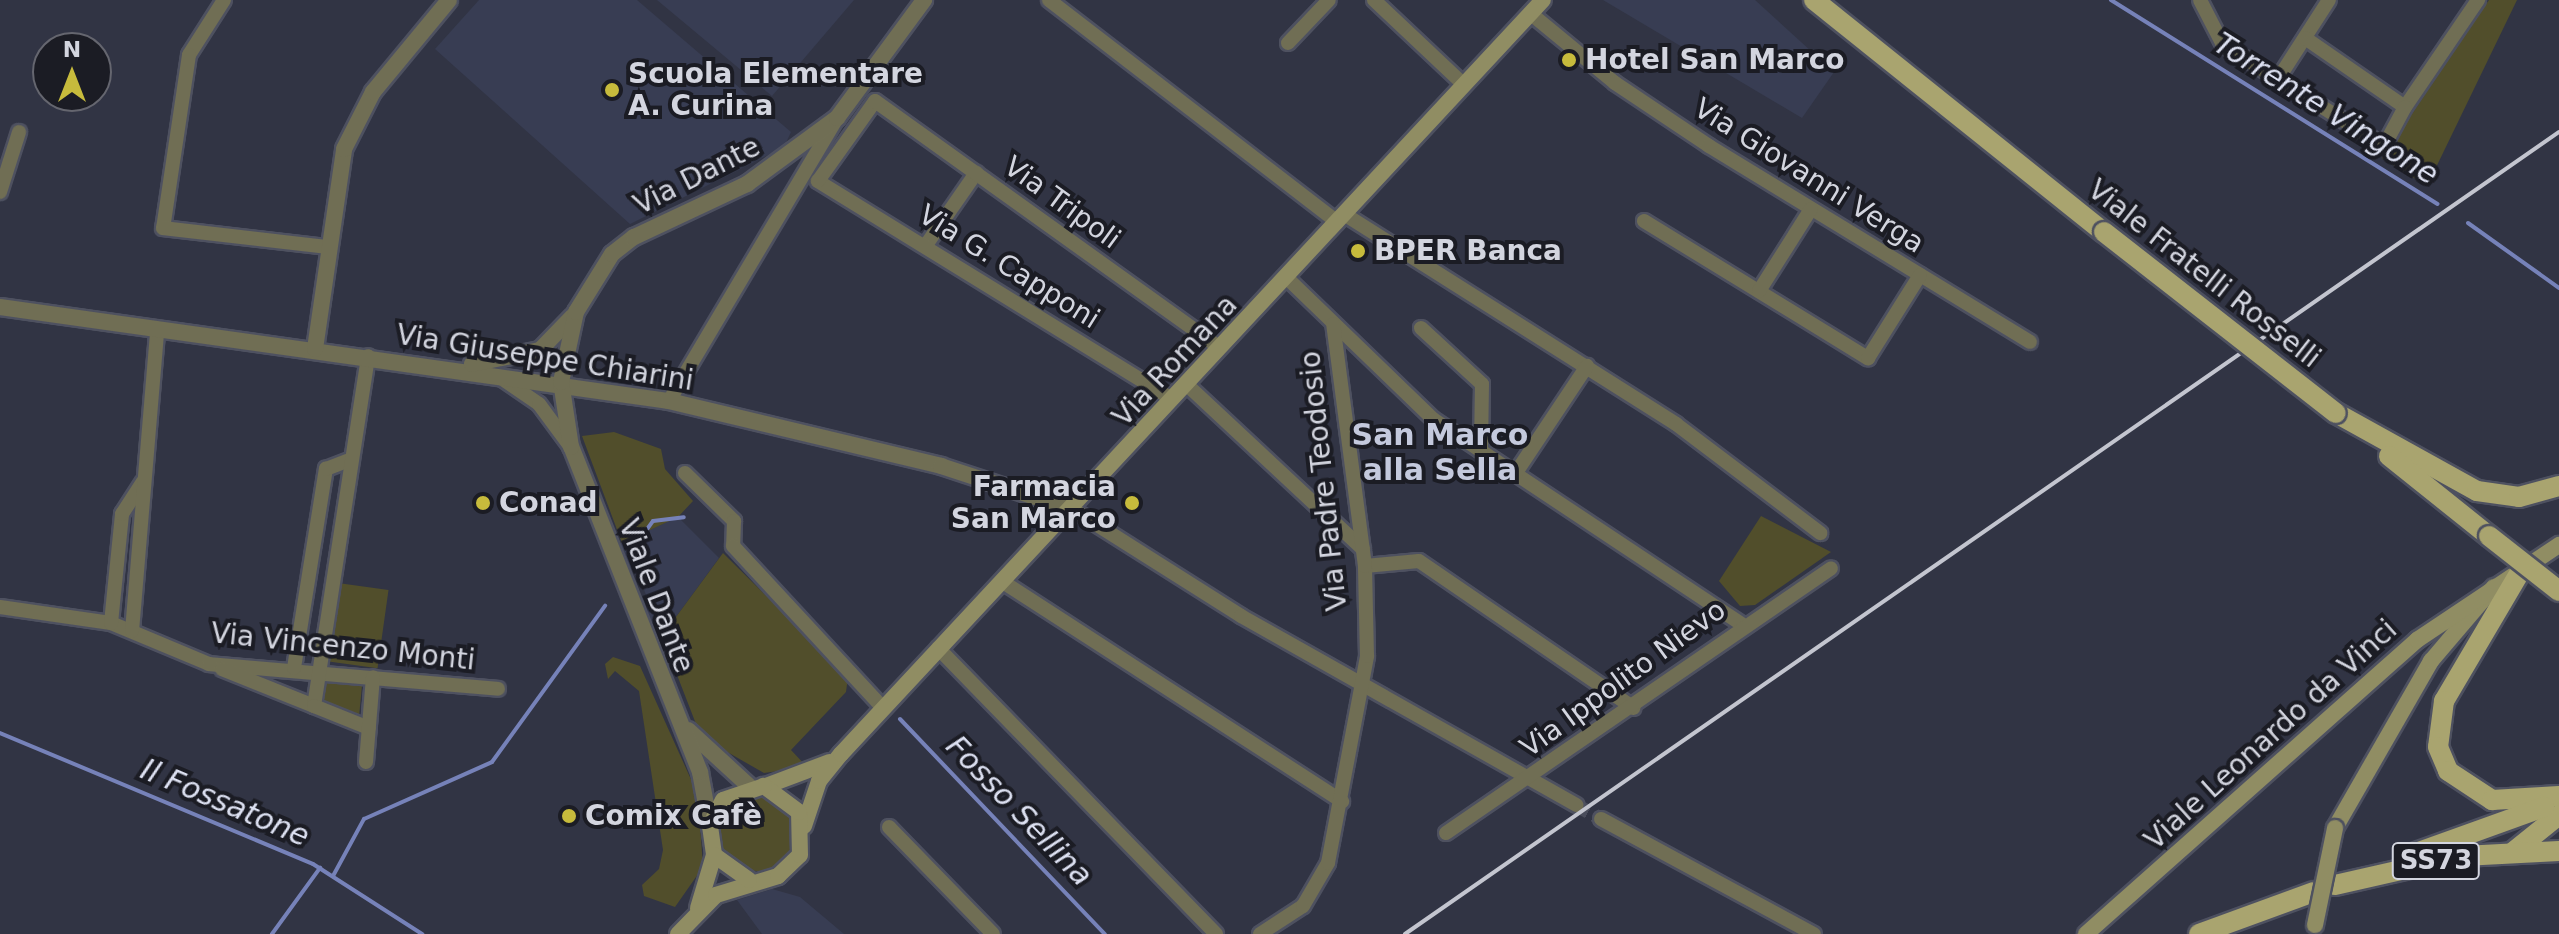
<!DOCTYPE html>
<html>
<head>
<meta charset="utf-8">
<style>
	body { margin:0 }
	#map { position:relative; width:2559px; height:934px; overflow:hidden; background:#313444; font-family:"DejaVu Sans",sans-serif }
	div>[style] { position:absolute }
	.built>* { inset:0; background:#383d53 }
	.green>* { inset:0; background:#514e2b; transform-origin:0 0 }
	.round { border-radius:50% }
	.stream>* { height:4px; margin:-2px; padding:0 2px; transform-origin:2px; border-radius:2px; background:#7682b9 }
	.minor-tunnel>* { height:14px; margin-top:-7px; transform-origin:0; background:repeating-linear-gradient(90deg,#494c5b 0 14px,transparent 0 21px) }
	.roads { filter:drop-shadow(2px 0 #4e5160) drop-shadow(-2px 0 #4e5160) drop-shadow(0 2px #4e5160) drop-shadow(0 -2px #4e5160) }
	.minor>* { height:14px; margin:-7px; padding:0 7px; transform-origin:7px; border-radius:7px; background:#706e54 }
	.tertiary>* { height:16px; margin:-8px; padding:0 8px; transform-origin:8px; border-radius:8px; background:#706e54 }
	.secondary>* { height:16px; margin:-8px; padding:0 8px; transform-origin:8px; border-radius:8px; background:#908d63 }
	.primary>* { height:20px; margin:-10px; padding:0 10px; transform-origin:10px; border-radius:10px; background:#a9a46f }
	.rail>* { height:4px; margin:-2px; padding:0 2px; transform-origin:2px; border-radius:2px; background:#c3c5cf }
	.bridges { filter:drop-shadow(2px 0 #4e5160) drop-shadow(-2px 0 #4e5160) drop-shadow(0 2px #4e5160) drop-shadow(0 -2px #4e5160) }
	.secondary-bridge>* { height:16px; margin:-8px; padding:0 8px; transform-origin:8px; border-radius:8px; background:#908d63 }
	.primary-bridge>* { height:20px; margin:-10px; padding:0 10px; transform-origin:10px; border-radius:10px; background:#a9a46f }
	.dots>* { width:22px; height:22px; translate:-50% -50%; box-sizing:border-box; border:4px solid #1b1c24; border-radius:50% }
	span { translate:-50% -50%; white-space:nowrap; text-align:center; line-height:1.15; -webkit-text-stroke:8px #1b1c24; paint-order:stroke }
	.shield-label span { padding:2px 6px; background:#1b1c24; border:2px solid; border-radius:6px; -webkit-text-stroke-width:0 }
	.shield-label { font-size:26px; color:#d3d5df; font-weight:700 }
	.poi-label { font-size:28px; color:#d3d5df; font-weight:700 }
	.left { translate:0 -50%; text-align:left }
	.right { translate:-100% -50%; text-align:right }
	.street-label { font-size:28px; color:#d3d5df }
	.water-label { font-size:30px; color:#dde1f2; font-style:italic }
	.neighbourhood-label { font-size:30px; color:#c4c9dd; font-weight:700 }
	.north { position:absolute; left:32px; top:32px; width:80px; height:80px; box-sizing:border-box; background:#1b1c24; border:2px solid #65666f; border-radius:50%; rotate:0deg; font-size:22px; font-weight:700; line-height:32px; text-align:center; color:#d3d5df }
	.north::after { content:''; display:block; margin:auto; width:28px; height:36px; background:#c7bb3c; clip-path:polygon(50% 0,100% 100%,50% 72%,0 100%) }
</style>
</head>
<body>
<div id="map">
	<div class="built">
		<div style="clip-path:polygon(479px 0,637px 0,791px 132px,784px 147px,630px 224px,435px 49px)"></div>
		<div style="clip-path:polygon(657px 0,854px 0,772px 96px)"></div>
		<div style="clip-path:polygon(1603px 0,1755px 0,1834px 72px,1802px 118px)"></div>
		<div style="clip-path:polygon(678px 517px,719px 558px,662px 636px,646px 640px,634px 604px,647px 598px,636px 566px,621px 570px,610px 548px)"></div>
		<div style="clip-path:polygon(772px 889px,800px 897px,844px 934px,762px 934px,737px 900px)"></div>
	</div>
	<div class="green">
		<div style="clip-path:polygon(2489px 0,2517px 0,2427px 186px,2382px 158px)"></div>
		<div style="clip-path:polygon(614px 432px,661px 449px,665px 469px,693px 501px,678px 517px,622px 543px,582px 436px)"></div>
		<div style="clip-path:polygon(1761px 516px,1831px 552px,1755px 605px,1740px 606px,1719px 581px)"></div>
		<div style="clip-path:polygon(723px 553px,848px 677px,846px 692px,791px 750px,807px 767px,764px 773px,701px 737px,662px 636px)"></div>
		<div style="left:338px;top:583px;width:51px;height:79px;rotate:8deg"></div>
		<div style="clip-path:polygon(613px 657px,640px 666px,698px 795px,703px 867px,675px 907px,644px 896px,642px 885px,659px 869px,663px 850px,639px 691px,615px 671px,608px 679px,605px 664px)"></div>
		<div style="clip-path:polygon(327px 679px,362px 685px,359px 717px,323px 703px)"></div>
		<div class="round" style="left:718px;top:795px;width:76px;height:76px"></div>
	</div>
	<div class="stream">
		<div style="left:2111px;top:0;width:385px;rotate:32deg"></div>
		<div style="left:2468px;top:223px;width:112px;rotate:35.5deg"></div>
		<div style="left:637px;top:543px;width:27px;rotate:-54deg"></div>
		<div style="left:653px;top:521px;width:31px;rotate:-7deg"></div>
		<div style="left:900px;top:719px;width:297px;rotate:46.4deg"></div>
		<div style="left:0;top:733px;width:339px;rotate:22.7deg"></div>
		<div style="left:313px;top:864px;width:130px;rotate:32.7deg"></div>
		<div style="left:333px;top:876px;width:65px;rotate:-61.5deg"></div>
		<div style="left:364px;top:819px;width:140px;rotate:-24deg"></div>
		<div style="left:492px;top:762px;width:193px;rotate:-54.1deg"></div>
		<div style="left:272px;top:934px;width:82px;rotate:-54deg"></div>
	</div>
	<div class="minor-tunnel">
		<div style="left:1576px;top:805px;width:29px;rotate:29deg"></div>
	</div>
	<div class="roads">
		<div class="minor">
			<div style="left:224px;top:0;width:65px;rotate:122.5deg"></div>
			<div style="left:189px;top:55px;width:175px;rotate:98.5deg"></div>
			<div style="left:163px;top:228px;width:166px;rotate:6.6deg"></div>
			<div style="left:1049px;top:0;width:364px;rotate:37.6deg"></div>
			<div style="left:1374px;top:0;width:121px;rotate:43.3deg"></div>
			<div style="left:2200px;top:0;width:51px;rotate:62.9deg"></div>
			<div style="left:2223px;top:45px;width:65px;rotate:31.7deg"></div>
			<div style="left:2278px;top:79px;width:94px;rotate:-57.2deg"></div>
			<div style="left:1530px;top:13px;width:110px;rotate:39.5deg"></div>
			<div style="left:1615px;top:83px;width:113px;rotate:33.8deg"></div>
			<div style="left:1709px;top:146px;width:376px;rotate:31.4deg"></div>
			<div style="left:2305px;top:38px;width:121px;rotate:34.6deg"></div>
			<div style="left:2405px;top:107px;width:130px;rotate:-55.7deg"></div>
			<div style="left:1288px;top:43px;width:59px;rotate:-46.4deg"></div>
			<div style="left:2278px;top:79px;width:125px;rotate:32.3deg"></div>
			<div style="left:2384px;top:146px;width:44px;rotate:-61.7deg"></div>
			<div style="left:0;top:192px;width:63px;rotate:-72.4deg"></div>
			<div style="left:1344px;top:214px;width:393px;rotate:32.3deg"></div>
			<div style="left:1676px;top:424px;width:181px;rotate:37.1deg"></div>
			<div style="left:1644px;top:221px;width:263px;rotate:31.5deg"></div>
			<div style="left:1868px;top:358px;width:98px;rotate:-57.9deg"></div>
			<div style="left:926px;top:245px;width:88px;rotate:-55.2deg"></div>
			<div style="left:1287px;top:278px;width:203px;rotate:44deg"></div>
			<div style="left:1433px;top:419px;width:371px;rotate:33.6deg"></div>
			<div style="left:1759px;top:291px;width:97px;rotate:-57.6deg"></div>
			<div style="left:1421px;top:328px;width:83px;rotate:42.6deg"></div>
			<div style="left:1482px;top:384px;width:67px;rotate:90.9deg"></div>
			<div style="left:504px;top:380px;width:42px;rotate:34.4deg"></div>
			<div style="left:539px;top:404px;width:52px;rotate:53.6deg"></div>
			<div style="left:1186px;top:384px;width:242px;rotate:43deg"></div>
			<div style="left:1172px;top:399px;width:416px;rotate:-148.4deg"></div>
			<div style="left:818px;top:181px;width:98px;rotate:-54.5deg"></div>
			<div style="left:875px;top:101px;width:423px;rotate:35.6deg"></div>
			<div style="left:669px;top:401px;width:327px;rotate:-59.3deg"></div>
			<div style="left:685px;top:473px;width:69px;rotate:44.4deg"></div>
			<div style="left:734px;top:521px;width:25px;rotate:92deg"></div>
			<div style="left:733px;top:546px;width:221px;rotate:47.2deg"></div>
			<div style="left:1515px;top:474px;width:130px;rotate:-56.3deg"></div>
			<div style="left:1072px;top:509px;width:200px;rotate:32.3deg"></div>
			<div style="left:1241px;top:616px;width:385px;rotate:29.4deg"></div>
			<div style="left:1365px;top:566px;width:54px;rotate:-5.3deg"></div>
			<div style="left:1419px;top:561px;width:260px;rotate:34.4deg"></div>
			<div style="left:1003px;top:582px;width:404px;rotate:32.9deg"></div>
			<div style="left:0;top:607px;width:112px;rotate:8.2deg"></div>
			<div style="left:111px;top:623px;width:106px;rotate:22.7deg"></div>
			<div style="left:209px;top:664px;width:290px;rotate:4.9deg"></div>
			<div style="left:111px;top:623px;width:110px;rotate:-84.2deg"></div>
			<div style="left:122px;top:514px;width:38px;rotate:-57deg"></div>
			<div style="left:132px;top:631px;width:301px;rotate:-85.2deg"></div>
			<div style="left:938px;top:648px;width:399px;rotate:45.8deg"></div>
			<div style="left:294px;top:668px;width:202px;rotate:-80.9deg"></div>
			<div style="left:326px;top:469px;width:25px;rotate:-21deg"></div>
			<div style="left:222px;top:669px;width:99px;rotate:21.9deg"></div>
			<div style="left:314px;top:706px;width:354px;rotate:-81.2deg"></div>
			<div style="left:314px;top:706px;width:59px;rotate:21.8deg"></div>
			<div style="left:366px;top:762px;width:85px;rotate:-85.3deg"></div>
			<div style="left:1601px;top:819px;width:242px;rotate:28.4deg"></div>
			<div style="left:889px;top:827px;width:149px;rotate:45.8deg"></div>
			<div style="left:1446px;top:833px;width:467px;rotate:-34.5deg"></div>
			<div style="left:1260px;top:934px;width:51px;rotate:-33.1deg"></div>
			<div style="left:1303px;top:906px;width:50px;rotate:-59.8deg"></div>
			<div style="left:1328px;top:863px;width:211px;rotate:-79.3deg"></div>
			<div style="left:1367px;top:656px;width:90px;rotate:-91.3deg"></div>
			<div style="left:1365px;top:566px;width:244px;rotate:-97.5deg"></div>
		</div>
		<div class="tertiary">
			<div style="left:0;top:307px;width:676px;rotate:8deg"></div>
			<div style="left:669px;top:401px;width:280px;rotate:13.4deg"></div>
			<div style="left:941px;top:466px;width:138px;rotate:18.2deg"></div>
			<div style="left:315px;top:349px;width:202px;rotate:-81.7deg"></div>
			<div style="left:344px;top:149px;width:64px;rotate:-63deg"></div>
			<div style="left:373px;top:92px;width:119px;rotate:-50.4deg"></div>
			<div style="left:472px;top:364px;width:69px;rotate:-11.6deg"></div>
			<div style="left:540px;top:350px;width:47px;rotate:-45.9deg"></div>
			<div style="left:688px;top:730px;width:83px;rotate:42.6deg"></div>
			<div style="left:710px;top:826px;width:55px;rotate:-100.5deg"></div>
			<div style="left:700px;top:772px;width:350px;rotate:-111.6deg"></div>
			<div style="left:571px;top:447px;width:66px;rotate:-98.7deg"></div>
			<div style="left:561px;top:382px;width:72px;rotate:-77.9deg"></div>
			<div style="left:576px;top:312px;width:68px;rotate:-58.2deg"></div>
			<div style="left:612px;top:254px;width:28px;rotate:-38deg"></div>
			<div style="left:634px;top:237px;width:125px;rotate:-25.1deg"></div>
			<div style="left:747px;top:184px;width:112px;rotate:-36.3deg"></div>
			<div style="left:837px;top:118px;width:147px;rotate:-53.6deg"></div>
		</div>
		<div class="secondary">
			<div style="left:766px;top:786px;width:68px;rotate:-20.6deg"></div>
			<div style="left:804px;top:826px;width:47px;rotate:-71.6deg"></div>
			<div style="left:819px;top:781px;width:35px;rotate:-51deg"></div>
			<div style="left:841px;top:754px;width:1030px;rotate:-47.05deg"></div>
			<div style="left:2335px;top:828px;width:193px;rotate:-60.1deg"></div>
			<div style="left:2431px;top:661px;width:97px;rotate:-49.6deg"></div>
			<div style="left:698px;top:908px;width:55px;rotate:-73.2deg"></div>
			<div style="left:678px;top:934px;width:54px;rotate:-45.7deg"></div>
			<div style="left:716px;top:895px;width:65px;rotate:-17deg"></div>
			<div style="left:778px;top:876px;width:30px;rotate:-44deg"></div>
			<div style="left:800px;top:855px;width:43px;rotate:-91.3deg"></div>
			<div style="left:799px;top:812px;width:44px;rotate:-143.4deg"></div>
			<div style="left:764px;top:786px;width:43px;rotate:161.1deg"></div>
			<div style="left:723px;top:800px;width:29px;rotate:117deg"></div>
			<div style="left:710px;top:826px;width:29px;rotate:82deg"></div>
			<div style="left:714px;top:855px;width:43px;rotate:35.5deg"></div>
			<div style="left:2086px;top:934px;width:443px;rotate:-41.6deg"></div>
			<div style="left:2417px;top:640px;width:171px;rotate:-33.8deg"></div>
		</div>
		<div class="primary">
			<div style="left:1814px;top:0;width:371px;rotate:38.7deg"></div>
			<div style="left:2336px;top:413px;width:161px;rotate:29deg"></div>
			<div style="left:2477px;top:491px;width:42px;rotate:8.1deg"></div>
			<div style="left:2519px;top:497px;width:41px;rotate:-15.4deg"></div>
			<div style="left:2389px;top:456px;width:128px;rotate:38.7deg"></div>
			<div style="left:2523px;top:567px;width:156px;rotate:120.5deg"></div>
			<div style="left:2444px;top:701px;width:46px;rotate:97.4deg"></div>
			<div style="left:2438px;top:747px;width:26px;rotate:67deg"></div>
			<div style="left:2448px;top:771px;width:53px;rotate:33.4deg"></div>
			<div style="left:2492px;top:800px;width:67px;rotate:-3.4deg"></div>
			<div style="left:2513px;top:852px;width:59px;rotate:-38.8deg"></div>
			<div style="left:2405px;top:857px;width:148px;rotate:-19.8deg"></div>
			<div style="left:2335px;top:885px;width:131px;rotate:-12.8deg"></div>
			<div style="left:2463px;top:856px;width:96px;rotate:-3deg"></div>
			<div style="left:2199px;top:934px;width:122px;rotate:-20.1deg"></div>
		</div>
	</div>
	<div class="rail">
		<div style="left:1405px;top:934px;width:1405px;rotate:-34.8deg"></div>
	</div>
	<div class="bridges">
		<div class="secondary-bridge">
			<div style="left:2315px;top:925px;width:99px;rotate:-78.3deg"></div>
		</div>
		<div class="primary-bridge">
			<div style="left:2104px;top:232px;width:294px;rotate:38deg"></div>
			<div style="left:2489px;top:536px;width:89px;rotate:38.2deg"></div>
		</div>
	</div>
	<div class="dots">
		<div style="left:1569px;top:60px;background:#c7bb3c"></div>
		<div style="left:612px;top:90px;background:#c7bb3c"></div>
		<div style="left:1358px;top:251px;background:#c7bb3c"></div>
		<div style="left:483px;top:503px;background:#c7bb3c"></div>
		<div style="left:1132px;top:503px;background:#c7bb3c"></div>
		<div style="left:569px;top:816px;background:#c7bb3c"></div>
	</div>
	<div class="shield-label">
		<span style="left:2436px;top:861px">SS73</span>
	</div>
	<div class="poi-label">
		<span class="left" style="left:1585px;top:60px">Hotel San Marco</span>
		<span class="left" style="left:628px;top:90px">Scuola Elementare<br>A. Curina</span>
		<span class="left" style="left:1374px;top:251px">BPER Banca</span>
		<span class="right" style="left:1116px;top:503px">Farmacia<br>San Marco</span>
		<span class="left" style="left:499px;top:503px">Conad</span>
		<span class="left" style="left:585px;top:816px">Comix Cafè</span>
	</div>
	<div class="street-label">
		<span style="left:697px;top:176px;rotate:-27deg">Via Dante</span>
		<span style="left:1809px;top:176px;rotate:32deg">Via Giovanni Verga</span>
		<span style="left:1062px;top:203px;rotate:36deg">Via Tripoli</span>
		<span style="left:1009px;top:267px;rotate:32deg">Via G. Capponi</span>
		<span style="left:2204px;top:274px;rotate:38deg">Viale Fratelli Rosselli</span>
		<span style="left:545px;top:358px;rotate:9deg">Via Giuseppe Chiarini</span>
		<span style="left:1175px;top:361px;rotate:-47deg">Via Romana</span>
		<span style="left:1324px;top:481px;rotate:-96deg">Via Padre Teodosio</span>
		<span style="left:656px;top:596px;rotate:69deg">Viale Dante</span>
		<span style="left:343px;top:647px;rotate:6deg">Via Vincenzo Monti</span>
		<span style="left:1623px;top:679px;rotate:-36deg">Via Ippolito Nievo</span>
		<span style="left:2271px;top:735px;rotate:-42deg">Viale Leonardo da Vinci</span>
	</div>
	<div class="water-label">
		<span style="left:2326px;top:109px;rotate:32deg">Torrente Vingone</span>
		<span style="left:225px;top:803px;rotate:23deg">Il Fossatone</span>
		<span style="left:1019px;top:811px;rotate:46deg">Fosso Sellina</span>
	</div>
	<div class="neighbourhood-label">
		<span style="left:1440px;top:452px">San Marco<br>alla Sella</span>
	</div>
	<div class="north">N</div>
</div>
</body>
</html>
